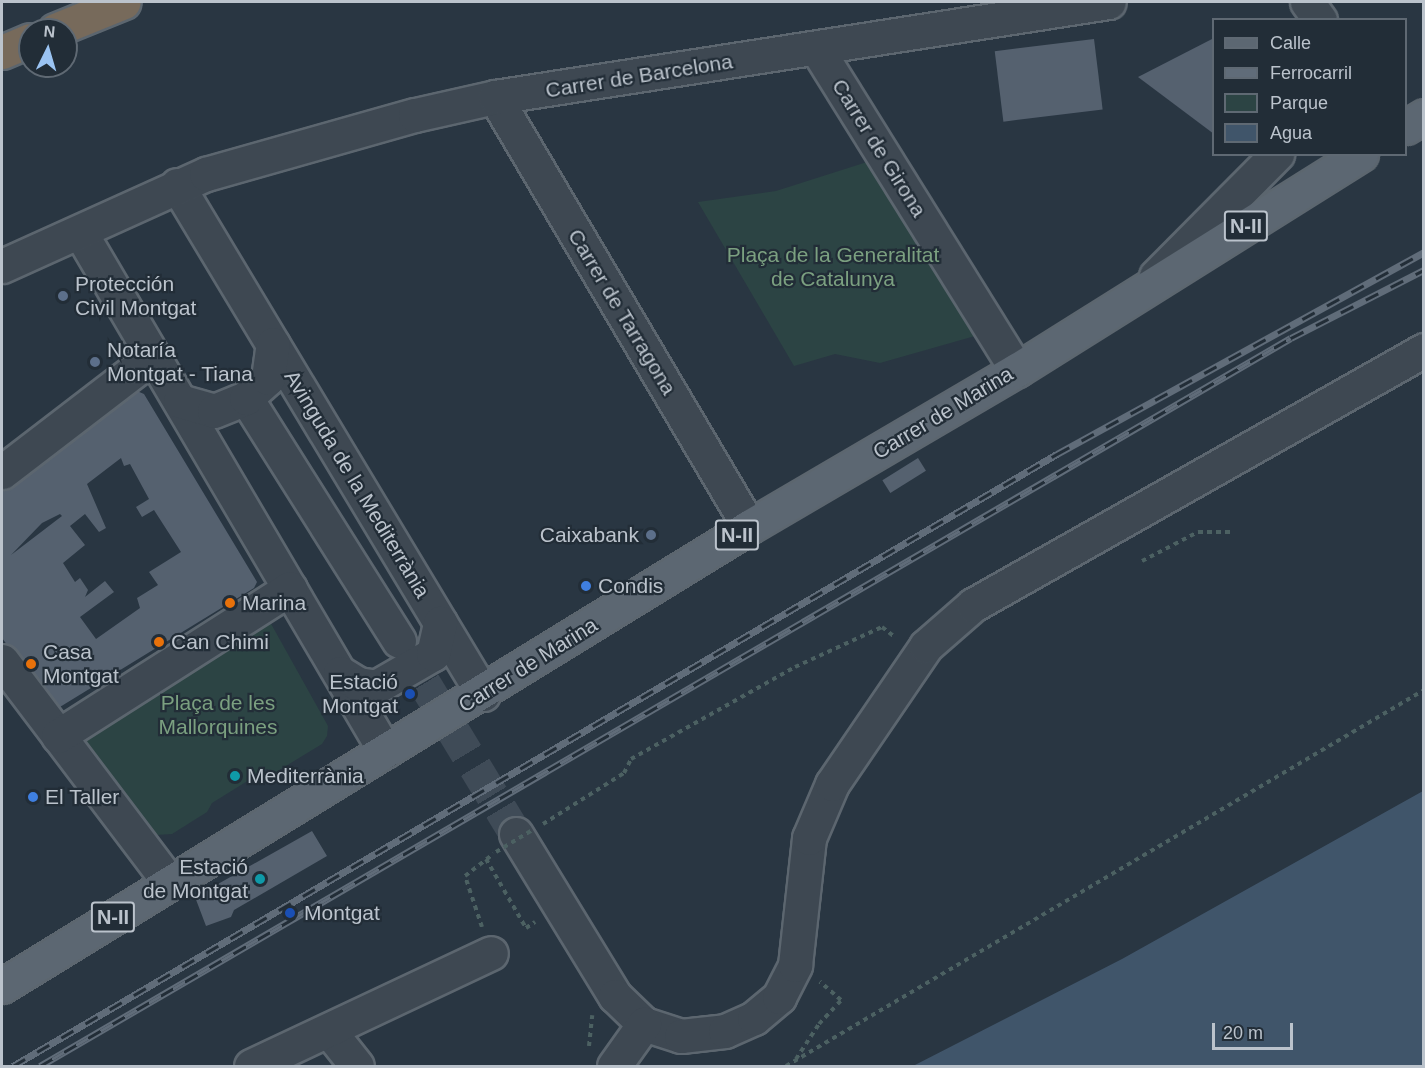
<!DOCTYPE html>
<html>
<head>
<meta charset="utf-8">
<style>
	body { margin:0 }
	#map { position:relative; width:1425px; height:1068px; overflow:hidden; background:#293642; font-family:Helvetica,sans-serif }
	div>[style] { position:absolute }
	.green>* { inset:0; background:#2c4444 }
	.water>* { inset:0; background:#40556a }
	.building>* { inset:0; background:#55616f; transform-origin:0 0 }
	.minor-tunnel>* { height:33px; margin-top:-16.5px; transform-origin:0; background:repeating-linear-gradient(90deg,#3f4b57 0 33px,transparent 0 49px) }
	.path>* { height:4px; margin-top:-2px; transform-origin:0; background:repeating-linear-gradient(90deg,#4c6162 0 4.5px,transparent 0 9px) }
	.roads { filter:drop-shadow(2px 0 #5c666f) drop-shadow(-2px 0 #5c666f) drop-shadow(0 2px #5c666f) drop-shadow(0 -2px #5c666f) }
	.minor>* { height:33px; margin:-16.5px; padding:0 16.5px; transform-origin:16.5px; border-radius:16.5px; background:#3e4852 }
	.major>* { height:33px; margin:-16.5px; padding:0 16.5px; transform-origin:16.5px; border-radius:16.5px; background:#5c6772 }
	.highway>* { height:33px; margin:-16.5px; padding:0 16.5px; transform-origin:16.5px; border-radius:16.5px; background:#776a5b }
	.rail>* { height:7px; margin-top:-3.5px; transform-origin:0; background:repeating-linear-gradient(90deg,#222d37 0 14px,#606c79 0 28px); box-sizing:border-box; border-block:2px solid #606c79 }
	.path-bridge>* { height:4px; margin-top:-2px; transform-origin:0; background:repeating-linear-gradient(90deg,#4c6162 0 4.5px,transparent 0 9px) }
	.dots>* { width:16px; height:16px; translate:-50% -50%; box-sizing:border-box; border:3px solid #222d37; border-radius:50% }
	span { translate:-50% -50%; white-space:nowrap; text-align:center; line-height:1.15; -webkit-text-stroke:4.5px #222d37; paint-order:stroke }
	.shield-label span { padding:2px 4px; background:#222d37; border:2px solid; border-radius:4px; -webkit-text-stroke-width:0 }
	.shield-label { font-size:20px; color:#bbc3cc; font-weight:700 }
	.street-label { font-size:21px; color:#bbc3cc }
	.park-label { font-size:21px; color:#7ba080 }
	.poi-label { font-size:21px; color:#bbc3cc }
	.left { translate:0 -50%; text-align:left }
	.right { translate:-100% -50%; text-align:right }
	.frame { position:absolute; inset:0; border:3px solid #bbc3cc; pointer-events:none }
	.legend { position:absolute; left:1212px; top:18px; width:195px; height:138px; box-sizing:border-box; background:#222d37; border:2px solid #5f6973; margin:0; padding:8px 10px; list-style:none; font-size:18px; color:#bbc3cc }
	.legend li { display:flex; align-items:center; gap:12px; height:30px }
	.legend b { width:30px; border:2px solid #5f6973 }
	.north { position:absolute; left:18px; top:18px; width:60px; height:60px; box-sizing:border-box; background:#222d37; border:2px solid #5f6973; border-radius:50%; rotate:5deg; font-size:16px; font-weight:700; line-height:24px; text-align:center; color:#bbc3cc }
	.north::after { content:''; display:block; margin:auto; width:21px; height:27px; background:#9ac3f2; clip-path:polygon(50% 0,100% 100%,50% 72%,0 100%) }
	.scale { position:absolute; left:1212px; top:1023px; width:81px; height:27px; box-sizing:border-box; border:3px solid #bbc3cc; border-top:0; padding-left:8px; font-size:18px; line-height:21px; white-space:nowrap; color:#bbc3cc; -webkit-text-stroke:4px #222d37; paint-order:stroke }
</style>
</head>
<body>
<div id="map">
	<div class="green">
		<div style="clip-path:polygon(867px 162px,975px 336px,880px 363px,835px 354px,794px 366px,698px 202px,776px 191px)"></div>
		<div style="clip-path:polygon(260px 604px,328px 726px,327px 736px,322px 744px,276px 772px,267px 769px,212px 803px,207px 812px,172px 834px,156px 835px,66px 725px)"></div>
	</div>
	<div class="water">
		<div style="clip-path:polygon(1423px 791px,1423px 1066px,913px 1066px,1122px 959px)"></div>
	</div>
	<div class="building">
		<div style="clip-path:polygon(1214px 38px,1214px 134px,1138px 77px)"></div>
		<div style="left:1094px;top:39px;width:71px;height:100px;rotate:83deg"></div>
		<div style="clip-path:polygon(evenodd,130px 388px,144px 394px,257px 582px,254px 588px,55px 710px,2px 638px,2px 483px,130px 388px,121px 458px,124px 466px,130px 464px,149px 499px,136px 507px,142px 517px,154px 510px,181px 552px,149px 572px,158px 585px,137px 598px,140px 608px,96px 639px,80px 617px,114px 592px,105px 581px,85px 597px,88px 590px,80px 578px,75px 582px,63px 563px,85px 545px,70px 526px,85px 514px,99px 532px,106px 528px,87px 484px,121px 458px,130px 388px,60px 514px,62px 516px,11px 555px,42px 523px,60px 514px)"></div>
		<div style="left:918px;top:458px;width:15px;height:42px;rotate:58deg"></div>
		<div style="clip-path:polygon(312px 831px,327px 856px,234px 910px,231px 917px,206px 926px,195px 897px)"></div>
	</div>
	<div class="minor-tunnel">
		<div style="left:399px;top:641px;width:226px;rotate:58.8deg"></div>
	</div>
	<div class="path">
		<div style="left:1142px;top:561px;width:63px;rotate:-27.4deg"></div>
		<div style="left:1198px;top:532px;width:32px"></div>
		<div style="left:543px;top:824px;width:96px;rotate:-32.2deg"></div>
		<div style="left:624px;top:773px;width:16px;rotate:-63deg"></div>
		<div style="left:631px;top:759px;width:188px;rotate:-29.3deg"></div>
		<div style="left:795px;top:667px;width:96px;rotate:-24.7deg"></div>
		<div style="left:882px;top:627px;width:16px;rotate:38deg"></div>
		<div style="left:486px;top:859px;width:80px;rotate:59.9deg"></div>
		<div style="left:526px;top:928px;width:11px;rotate:-34deg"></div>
		<div style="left:482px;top:927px;width:54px;rotate:-108.4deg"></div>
		<div style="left:465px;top:876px;width:36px;rotate:-38deg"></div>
		<div style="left:589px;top:1046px;width:31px;rotate:-84deg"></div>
		<div style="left:796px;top:1059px;width:42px;rotate:-56.7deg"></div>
		<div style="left:819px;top:1024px;width:33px;rotate:-47deg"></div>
		<div style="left:841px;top:1000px;width:28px;rotate:-139deg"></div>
		<div style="left:786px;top:1066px;width:741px;rotate:-30.51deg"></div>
	</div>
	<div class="roads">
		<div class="minor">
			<div style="left:1307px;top:2px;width:22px;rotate:54deg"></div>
			<div style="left:817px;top:49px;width:378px;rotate:58.1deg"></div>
			<div style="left:495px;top:97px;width:499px;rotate:59.4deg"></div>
			<div style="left:177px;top:185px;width:594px;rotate:58.99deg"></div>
			<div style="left:80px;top:232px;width:602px;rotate:59.56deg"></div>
			<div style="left:2px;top:266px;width:224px;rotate:-24.3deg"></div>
			<div style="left:206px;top:174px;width:217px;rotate:-15.8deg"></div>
			<div style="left:415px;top:115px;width:82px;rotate:-12.7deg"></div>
			<div style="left:495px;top:97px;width:621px;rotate:-8.8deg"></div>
			<div style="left:1156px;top:276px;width:172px;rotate:-45.2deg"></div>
			<div style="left:246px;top:398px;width:287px;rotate:57.8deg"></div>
			<div style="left:180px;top:401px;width:35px;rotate:16deg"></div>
			<div style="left:214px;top:411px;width:35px;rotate:-22deg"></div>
			<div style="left:246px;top:398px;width:30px;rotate:-42deg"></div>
			<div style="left:268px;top:378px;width:34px;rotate:-82deg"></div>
			<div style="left:2px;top:472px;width:190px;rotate:-37.5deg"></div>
			<div style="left:2px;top:661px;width:277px;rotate:52.9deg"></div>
			<div style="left:340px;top:673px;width:21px;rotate:31deg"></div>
			<div style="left:358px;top:684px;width:18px;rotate:9deg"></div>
			<div style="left:376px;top:687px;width:66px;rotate:-30.1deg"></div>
			<div style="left:433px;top:654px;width:32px;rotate:-77deg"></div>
			<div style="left:58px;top:736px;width:275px;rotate:-32.5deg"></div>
			<div style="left:516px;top:834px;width:190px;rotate:58.6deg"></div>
			<div style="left:615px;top:996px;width:40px;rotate:44deg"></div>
			<div style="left:644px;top:1024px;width:39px;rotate:18deg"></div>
			<div style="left:681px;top:1036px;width:44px;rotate:-6.5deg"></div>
			<div style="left:725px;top:1031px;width:32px;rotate:-24deg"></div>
			<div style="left:754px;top:1018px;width:33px;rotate:-40deg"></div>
			<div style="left:779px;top:997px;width:36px;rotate:-63deg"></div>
			<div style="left:795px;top:965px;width:128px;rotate:-83.7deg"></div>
			<div style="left:809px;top:838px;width:59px;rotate:-66.9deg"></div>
			<div style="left:832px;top:784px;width:167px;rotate:-55.7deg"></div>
			<div style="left:926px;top:646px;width:62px;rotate:-41.1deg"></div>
			<div style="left:973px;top:605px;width:518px;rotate:-29.48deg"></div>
			<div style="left:330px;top:1032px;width:43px;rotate:51.5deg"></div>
			<div style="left:251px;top:1066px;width:265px;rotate:-25.2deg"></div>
			<div style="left:614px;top:1066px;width:52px;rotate:-54.5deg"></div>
		</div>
		<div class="major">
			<div style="left:1406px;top:127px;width:21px;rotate:-31deg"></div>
			<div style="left:2px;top:986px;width:877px;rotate:-31.57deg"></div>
			<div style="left:749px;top:527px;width:311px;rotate:-30.4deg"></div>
			<div style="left:1017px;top:370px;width:406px;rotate:-32.1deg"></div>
		</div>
		<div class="highway">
			<div style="left:55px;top:30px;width:74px;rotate:-22.1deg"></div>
			<div style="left:2px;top:52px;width:30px;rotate:-23deg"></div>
		</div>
	</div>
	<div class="rail">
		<div style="left:13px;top:1066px;width:1210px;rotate:-30.38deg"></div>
		<div style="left:1057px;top:454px;width:419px;rotate:-28.8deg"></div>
		<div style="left:40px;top:1066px;width:1447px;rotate:-30.2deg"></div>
		<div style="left:1291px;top:338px;width:149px;rotate:-27.1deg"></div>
	</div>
	<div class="path-bridge">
		<div style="left:496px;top:852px;width:44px;rotate:-31.2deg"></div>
	</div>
	<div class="dots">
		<div style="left:63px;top:296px;background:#5c6f8a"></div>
		<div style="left:95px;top:362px;background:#5c6f8a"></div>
		<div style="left:651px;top:535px;background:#5c6f8a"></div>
		<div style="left:586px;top:586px;background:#3f7fe0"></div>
		<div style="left:230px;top:603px;background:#e8710a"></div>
		<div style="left:159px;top:642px;background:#e8710a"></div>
		<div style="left:31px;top:664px;background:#e8710a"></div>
		<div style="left:410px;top:694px;background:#1a4fb4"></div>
		<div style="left:235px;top:776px;background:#0f9aa8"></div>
		<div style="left:33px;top:797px;background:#3f7fe0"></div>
		<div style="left:260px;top:879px;background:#0f9aa8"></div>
		<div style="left:290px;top:913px;background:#1a4fb4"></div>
	</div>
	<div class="shield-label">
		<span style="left:1246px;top:226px">N-II</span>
		<span style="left:737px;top:535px">N-II</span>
		<span style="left:113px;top:917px">N-II</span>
	</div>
	<div class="street-label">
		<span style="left:639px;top:76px;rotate:-9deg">Carrer de Barcelona</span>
		<span style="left:879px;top:148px;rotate:58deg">Carrer de Girona</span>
		<span style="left:622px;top:312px;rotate:59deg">Carrer de Tarragona</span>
		<span style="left:943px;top:413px;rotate:-31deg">Carrer de Marina</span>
		<span style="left:357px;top:484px;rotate:59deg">Avinguda de la Mediterrània</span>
		<span style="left:528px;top:665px;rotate:-32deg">Carrer de Marina</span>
	</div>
	<div class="park-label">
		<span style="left:833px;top:267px">Plaça de la Generalitat<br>de Catalunya</span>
		<span style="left:218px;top:715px">Plaça de les<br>Mallorquines</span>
	</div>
	<div class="poi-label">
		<span class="left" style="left:75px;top:296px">Protección<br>Civil Montgat</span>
		<span class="left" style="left:107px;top:362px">Notaría<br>Montgat - Tiana</span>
		<span class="right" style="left:639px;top:535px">Caixabank</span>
		<span class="left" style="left:598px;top:586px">Condis</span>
		<span class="left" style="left:242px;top:603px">Marina</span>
		<span class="left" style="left:171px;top:642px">Can Chimi</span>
		<span class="left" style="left:43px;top:664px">Casa<br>Montgat</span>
		<span class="right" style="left:398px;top:694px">Estació<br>Montgat</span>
		<span class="left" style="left:247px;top:776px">Mediterrània</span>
		<span class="left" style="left:45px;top:797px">El Taller</span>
		<span class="right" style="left:248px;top:879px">Estació<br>de Montgat</span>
		<span class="left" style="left:304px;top:913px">Montgat</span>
	</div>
	<div class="frame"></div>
	<ul class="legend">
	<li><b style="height:8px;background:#5c6772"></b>Calle</li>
	<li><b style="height:8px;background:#606c79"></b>Ferrocarril</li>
	<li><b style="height:16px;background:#2c4444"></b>Parque</li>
	<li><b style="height:16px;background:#40556a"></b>Agua</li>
	</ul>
	<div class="north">N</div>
	<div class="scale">20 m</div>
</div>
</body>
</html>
